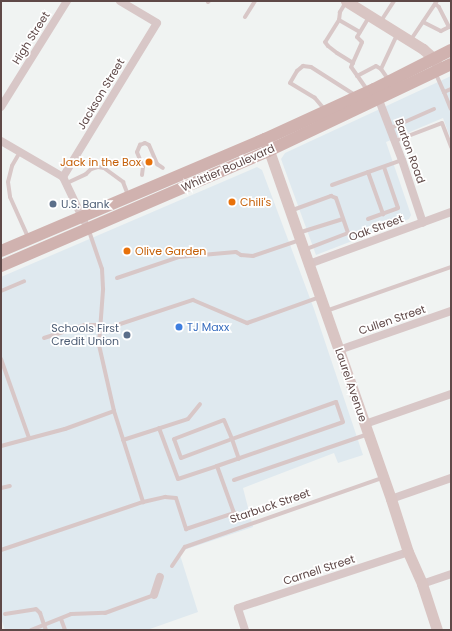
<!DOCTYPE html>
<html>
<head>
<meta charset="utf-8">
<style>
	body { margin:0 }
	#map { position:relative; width:452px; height:631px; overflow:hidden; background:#f0f3f2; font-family:Poppins,sans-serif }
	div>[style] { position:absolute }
	.commercial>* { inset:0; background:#dfe9ef }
	.lane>* { height:4px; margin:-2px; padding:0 2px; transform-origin:2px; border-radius:2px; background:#d8c7c7 }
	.street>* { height:8px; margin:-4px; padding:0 4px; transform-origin:4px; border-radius:4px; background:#d8c7c7 }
	.secondary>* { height:11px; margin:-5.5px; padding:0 5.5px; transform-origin:5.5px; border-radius:5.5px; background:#d9c5c3 }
	.primary>* { height:12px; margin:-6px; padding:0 6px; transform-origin:6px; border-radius:6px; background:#d0b2af }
	.dots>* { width:11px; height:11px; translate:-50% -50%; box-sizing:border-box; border:2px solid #fff; border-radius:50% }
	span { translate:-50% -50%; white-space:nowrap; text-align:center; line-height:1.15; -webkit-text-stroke:3.5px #fff; paint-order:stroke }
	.street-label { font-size:11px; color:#5f4948 }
	.food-label { font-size:11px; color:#c56008 }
	.right { translate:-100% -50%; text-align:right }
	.left { translate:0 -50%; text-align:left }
	.service-label { font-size:11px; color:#4e5e75 }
	.shop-label { font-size:11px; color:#366cbe }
	.frame { position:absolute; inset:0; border:2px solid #5f4948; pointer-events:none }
</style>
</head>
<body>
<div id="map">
	<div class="commercial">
		<div style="clip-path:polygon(451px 76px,451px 140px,443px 118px,386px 142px,411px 215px,409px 219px,316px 255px,281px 159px,285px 153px)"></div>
		<div style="clip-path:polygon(257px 167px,262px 170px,314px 309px,363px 455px,338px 463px,334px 453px,243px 488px,253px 527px,184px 550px,180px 555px,198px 612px,147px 630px,5px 630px,1px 618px,1px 277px)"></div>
	</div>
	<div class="lane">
		<div style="left:208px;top:2px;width:1px;rotate:-45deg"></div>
		<div style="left:346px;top:2px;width:12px;rotate:121deg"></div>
		<div style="left:340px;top:12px;width:8px;rotate:97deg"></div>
		<div style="left:339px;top:20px;width:26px;rotate:122deg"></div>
		<div style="left:325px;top:42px;width:5px;rotate:53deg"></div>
		<div style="left:328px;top:46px;width:11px;rotate:38deg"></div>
		<div style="left:337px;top:53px;width:19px;rotate:32deg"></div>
		<div style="left:245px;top:17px;width:19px;rotate:-58deg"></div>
		<div style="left:339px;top:20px;width:24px;rotate:30deg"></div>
		<div style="left:381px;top:21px;width:24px;rotate:-57deg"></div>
		<div style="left:423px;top:22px;width:20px;rotate:27deg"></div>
		<div style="left:441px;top:31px;width:9px;rotate:-27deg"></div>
		<div style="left:449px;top:27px;width:22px;rotate:-117deg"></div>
		<div style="left:439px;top:7px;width:5px;rotate:-143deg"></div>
		<div style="left:410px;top:41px;width:48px;rotate:-56deg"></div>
		<div style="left:381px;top:69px;width:38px;rotate:-65deg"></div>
		<div style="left:435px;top:72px;width:22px;rotate:66deg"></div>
		<div style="left:444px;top:92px;width:8px;rotate:-23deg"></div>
		<div style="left:357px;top:76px;width:21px;rotate:-28deg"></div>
		<div style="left:376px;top:66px;width:6px;rotate:31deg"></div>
		<div style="left:381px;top:69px;width:12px;rotate:55deg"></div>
		<div style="left:368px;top:91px;width:29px;rotate:-125deg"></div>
		<div style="left:351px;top:67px;width:27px;rotate:-66deg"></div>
		<div style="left:362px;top:42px;width:7px;rotate:-135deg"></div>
		<div style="left:357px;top:37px;width:23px;rotate:-59deg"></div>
		<div style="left:444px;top:92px;width:18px;rotate:68deg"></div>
		<div style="left:325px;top:110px;width:16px;rotate:-130deg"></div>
		<div style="left:315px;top:98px;width:29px;rotate:-149deg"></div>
		<div style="left:290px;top:83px;width:14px;rotate:-60deg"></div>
		<div style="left:297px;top:71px;width:8px;rotate:-40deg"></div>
		<div style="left:303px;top:66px;width:8px;rotate:7deg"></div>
		<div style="left:311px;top:67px;width:52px;rotate:32.5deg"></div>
		<div style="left:391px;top:128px;width:47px;rotate:-23.8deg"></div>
		<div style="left:395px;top:141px;width:50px;rotate:-21deg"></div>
		<div style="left:442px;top:123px;width:26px;rotate:69deg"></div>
		<div style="left:20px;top:152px;width:16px;rotate:120deg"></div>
		<div style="left:12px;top:166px;width:16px;rotate:104deg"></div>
		<div style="left:8px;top:182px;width:15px;rotate:82deg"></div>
		<div style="left:10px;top:197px;width:44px;rotate:65.8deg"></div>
		<div style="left:368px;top:172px;width:45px;rotate:70.3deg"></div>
		<div style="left:142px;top:175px;width:8px;rotate:-83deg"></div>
		<div style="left:143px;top:167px;width:16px;rotate:-112deg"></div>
		<div style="left:137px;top:152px;width:8px;rotate:-67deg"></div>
		<div style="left:140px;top:145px;width:5px;rotate:-22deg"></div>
		<div style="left:145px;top:143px;width:4px;rotate:27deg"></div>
		<div style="left:149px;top:145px;width:21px;rotate:67deg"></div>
		<div style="left:157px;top:164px;width:7px;rotate:34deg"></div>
		<div style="left:67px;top:183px;width:21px;rotate:-25deg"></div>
		<div style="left:86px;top:174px;width:7px;rotate:-45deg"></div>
		<div style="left:91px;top:169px;width:7px;rotate:-16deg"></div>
		<div style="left:98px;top:167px;width:6px;rotate:9deg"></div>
		<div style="left:104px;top:168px;width:24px;rotate:36deg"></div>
		<div style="left:123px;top:182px;width:14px;rotate:69deg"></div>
		<div style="left:332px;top:185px;width:74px;rotate:-19.7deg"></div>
		<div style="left:290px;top:211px;width:44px;rotate:-20.1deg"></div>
		<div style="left:331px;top:196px;width:5px;rotate:22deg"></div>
		<div style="left:336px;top:198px;width:37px;rotate:71deg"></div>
		<div style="left:348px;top:233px;width:47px;rotate:158.9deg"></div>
		<div style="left:368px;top:219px;width:32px;rotate:-20deg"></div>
		<div style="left:398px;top:208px;width:43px;rotate:-108.9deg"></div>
		<div style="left:89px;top:231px;width:40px;rotate:71.1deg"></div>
		<div style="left:102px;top:269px;width:21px;rotate:87deg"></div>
		<div style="left:103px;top:290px;width:55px;rotate:94.2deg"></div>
		<div style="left:99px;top:345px;width:68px;rotate:77.2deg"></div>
		<div style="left:114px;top:411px;width:96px;rotate:72.3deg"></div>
		<div style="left:298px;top:233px;width:47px;rotate:-17.3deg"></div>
		<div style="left:117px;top:278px;width:65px;rotate:-18.7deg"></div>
		<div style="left:179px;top:257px;width:57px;rotate:-5deg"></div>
		<div style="left:236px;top:252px;width:6px;rotate:31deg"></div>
		<div style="left:241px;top:255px;width:12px;rotate:5deg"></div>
		<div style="left:253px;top:256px;width:50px;rotate:-18.8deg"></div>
		<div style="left:1px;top:291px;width:25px;rotate:-23deg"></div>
		<div style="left:326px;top:311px;width:133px;rotate:-19.4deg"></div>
		<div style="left:99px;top:331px;width:99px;rotate:-18.3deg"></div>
		<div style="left:193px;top:300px;width:59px;rotate:23.1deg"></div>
		<div style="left:247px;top:323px;width:77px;rotate:-19.6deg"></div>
		<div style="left:44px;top:338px;width:43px;rotate:-17.6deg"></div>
		<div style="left:85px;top:325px;width:15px"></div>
		<div style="left:1px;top:359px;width:84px;rotate:70.5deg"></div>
		<div style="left:159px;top:428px;width:54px;rotate:69.6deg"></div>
		<div style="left:178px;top:479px;width:41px;rotate:-18.4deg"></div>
		<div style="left:123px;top:440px;width:68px;rotate:-17.9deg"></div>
		<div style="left:188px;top:419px;width:19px;rotate:-51deg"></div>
		<div style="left:1px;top:446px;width:66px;rotate:-14.9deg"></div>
		<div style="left:65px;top:429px;width:52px;rotate:-20.2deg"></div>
		<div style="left:234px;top:480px;width:142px;rotate:-18.9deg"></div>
		<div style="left:1px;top:488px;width:9px;rotate:-13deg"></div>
		<div style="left:1px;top:550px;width:150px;rotate:-18.7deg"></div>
		<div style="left:143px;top:502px;width:23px;rotate:-13deg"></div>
		<div style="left:165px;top:497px;width:11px;rotate:5deg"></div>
		<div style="left:176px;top:498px;width:33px;rotate:72deg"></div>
		<div style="left:186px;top:529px;width:51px;rotate:-18.4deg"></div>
		<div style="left:234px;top:513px;width:50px;rotate:-109.9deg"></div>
		<div style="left:217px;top:466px;width:133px;rotate:-19.2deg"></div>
		<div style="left:343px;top:422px;width:21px;rotate:-109deg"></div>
		<div style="left:336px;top:402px;width:110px;rotate:160.4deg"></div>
		<div style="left:232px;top:439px;width:54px;rotate:159.6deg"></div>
		<div style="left:181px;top:458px;width:20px;rotate:-110deg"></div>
		<div style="left:174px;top:439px;width:53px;rotate:-20.8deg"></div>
		<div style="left:224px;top:420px;width:21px;rotate:67deg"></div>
		<div style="left:232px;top:439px;width:21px;rotate:71deg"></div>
		<div style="left:172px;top:566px;width:23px;rotate:-56deg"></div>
		<div style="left:185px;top:547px;width:209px;rotate:-19.3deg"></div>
		<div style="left:5px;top:614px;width:31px;rotate:-9deg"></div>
		<div style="left:36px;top:609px;width:6px;rotate:45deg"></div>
		<div style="left:40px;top:613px;width:18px;rotate:71deg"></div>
		<div style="left:61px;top:619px;width:12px;rotate:70deg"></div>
		<div style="left:31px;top:630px;width:43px;rotate:-21.8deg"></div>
		<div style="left:71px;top:614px;width:34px;rotate:-2deg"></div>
		<div style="left:105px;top:613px;width:52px;rotate:-20.2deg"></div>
	</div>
	<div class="street">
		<div style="left:377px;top:95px;width:70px;rotate:69deg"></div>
		<div style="left:402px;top:160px;width:66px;rotate:71.6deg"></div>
		<div style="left:1px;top:107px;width:125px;rotate:-58.1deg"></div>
		<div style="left:1px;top:141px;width:72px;rotate:30.1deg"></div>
		<div style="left:63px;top:177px;width:49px;rotate:64.5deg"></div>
		<div style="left:63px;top:177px;width:180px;rotate:-58.6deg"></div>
		<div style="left:157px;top:23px;width:43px;rotate:-149.3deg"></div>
		<div style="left:309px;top:264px;width:151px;rotate:-20.1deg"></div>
		<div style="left:339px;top:350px;width:119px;rotate:-19.2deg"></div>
		<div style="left:365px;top:424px;width:91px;rotate:-19.2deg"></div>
		<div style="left:391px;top:499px;width:64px;rotate:-19.3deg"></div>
		<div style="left:422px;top:584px;width:31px;rotate:-19deg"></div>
		<div style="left:154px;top:595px;width:19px;rotate:-72deg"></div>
		<div style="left:245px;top:630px;width:23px;rotate:-108deg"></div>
		<div style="left:238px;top:608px;width:179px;rotate:-18.2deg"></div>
	</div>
	<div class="secondary">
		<div style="left:346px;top:1px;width:91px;rotate:31.9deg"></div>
		<div style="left:423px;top:49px;width:13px;rotate:42deg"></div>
		<div style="left:433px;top:58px;width:9px;rotate:58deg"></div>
		<div style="left:266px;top:142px;width:378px;rotate:70.7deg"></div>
		<div style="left:391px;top:499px;width:56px;rotate:72.2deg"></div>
		<div style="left:408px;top:552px;width:35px;rotate:66deg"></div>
		<div style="left:422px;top:584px;width:48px;rotate:71.9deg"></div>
	</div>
	<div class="primary">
		<div style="left:1px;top:251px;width:287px;rotate:-23deg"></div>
		<div style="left:265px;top:139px;width:120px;rotate:-24.6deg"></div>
		<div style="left:374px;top:89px;width:86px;rotate:-26.9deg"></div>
		<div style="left:1px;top:266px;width:291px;rotate:-23.3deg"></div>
		<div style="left:268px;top:151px;width:203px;rotate:-25.4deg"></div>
	</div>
	<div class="dots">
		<div style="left:149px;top:162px;background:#e8710a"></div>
		<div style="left:232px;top:202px;background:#e8710a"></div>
		<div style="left:53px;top:204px;background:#5c6f8a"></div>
		<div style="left:127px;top:251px;background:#e8710a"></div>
		<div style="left:179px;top:327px;background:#3f7fe0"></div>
		<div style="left:127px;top:335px;background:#5c6f8a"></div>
	</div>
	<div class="street-label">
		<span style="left:31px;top:38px;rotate:-58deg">High Street</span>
		<span style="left:101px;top:94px;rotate:-59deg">Jackson Street</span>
		<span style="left:410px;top:151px;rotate:70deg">Barton Road</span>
		<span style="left:228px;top:168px;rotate:-24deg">Whittier Boulevard</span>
		<span style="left:376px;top:228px;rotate:-20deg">Oak Street</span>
		<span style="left:392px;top:320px;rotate:-19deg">Cullen Street</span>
		<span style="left:351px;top:385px;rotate:71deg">Laurel Avenue</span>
		<span style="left:270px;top:506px;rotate:-19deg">Starbuck Street</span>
		<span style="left:319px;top:570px;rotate:-18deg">Carnell Street</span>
	</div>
	<div class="food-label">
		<span class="right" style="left:141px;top:162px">Jack in the Box</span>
		<span class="left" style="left:240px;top:202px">Chili's</span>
		<span class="left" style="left:135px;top:251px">Olive Garden</span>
	</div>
	<div class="service-label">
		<span class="left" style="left:61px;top:204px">U.S. Bank</span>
		<span class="right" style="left:119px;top:335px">Schools First<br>Credit Union</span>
	</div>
	<div class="shop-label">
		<span class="left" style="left:187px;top:327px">TJ Maxx</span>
	</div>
	<div class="frame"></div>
</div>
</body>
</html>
